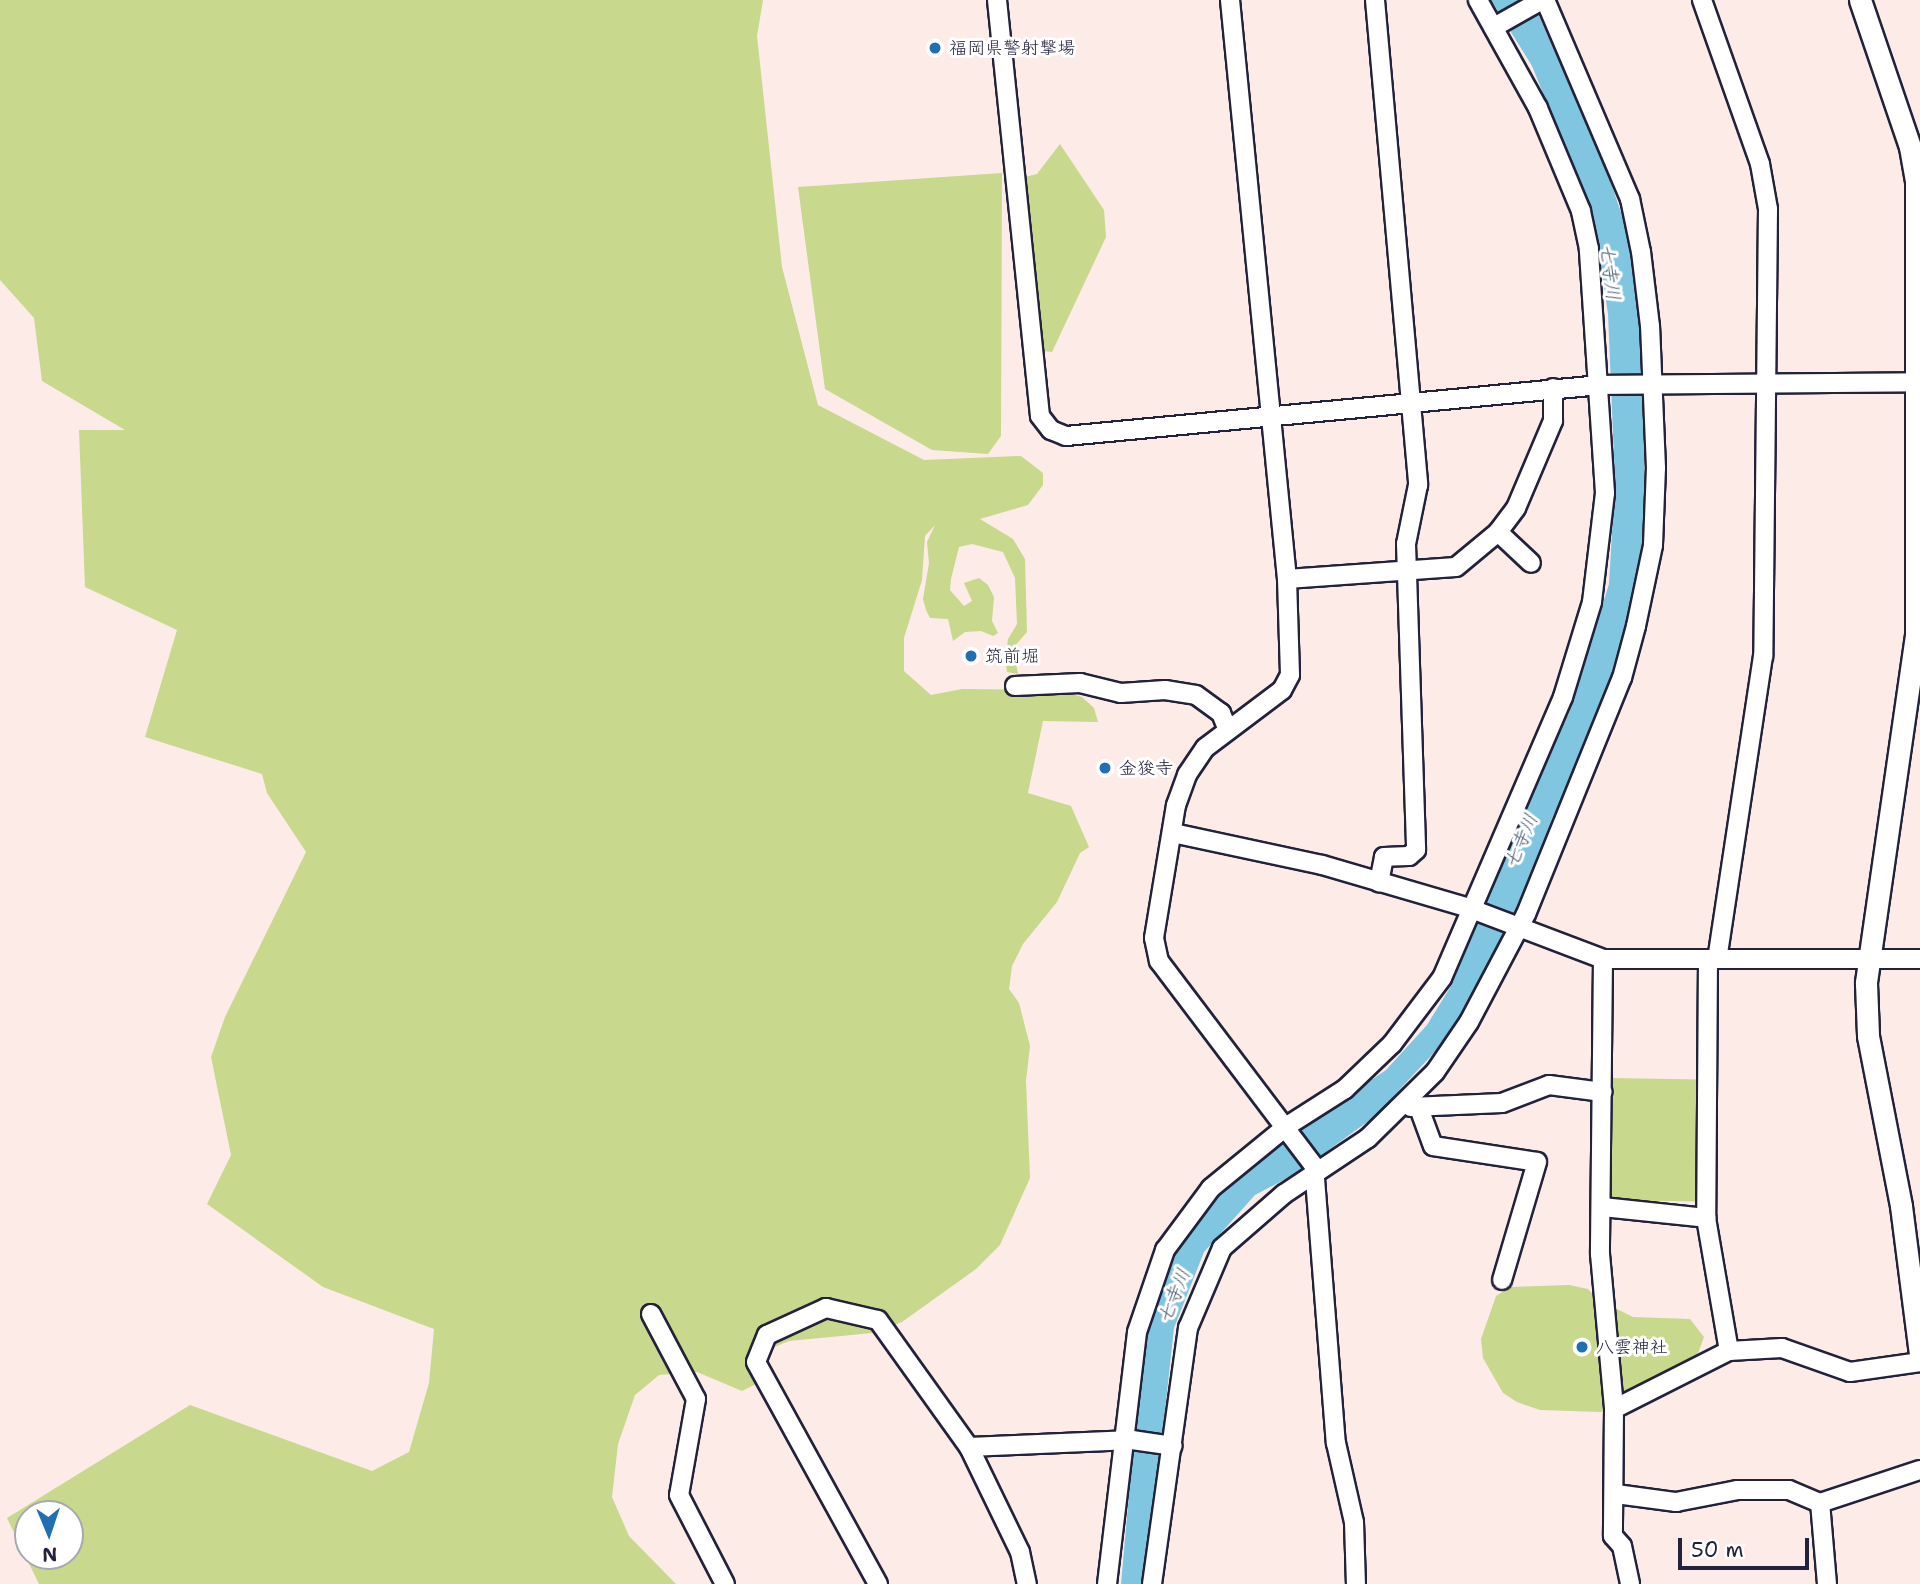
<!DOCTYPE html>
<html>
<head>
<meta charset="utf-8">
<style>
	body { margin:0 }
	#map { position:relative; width:1920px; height:1584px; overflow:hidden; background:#fdebe8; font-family:"Shantell Sans","Klee One",sans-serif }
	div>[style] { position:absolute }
	.green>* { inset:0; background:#c8d88c; transform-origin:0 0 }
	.water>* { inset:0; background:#80c6e1 }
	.roads { filter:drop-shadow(2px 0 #22223b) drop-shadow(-2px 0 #22223b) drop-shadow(0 2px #22223b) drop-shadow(0 -2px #22223b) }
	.minor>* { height:18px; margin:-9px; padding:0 9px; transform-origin:9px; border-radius:9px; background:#fff }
	.tertiary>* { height:21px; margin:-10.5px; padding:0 10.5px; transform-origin:10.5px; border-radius:10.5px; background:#fff }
	.dots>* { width:19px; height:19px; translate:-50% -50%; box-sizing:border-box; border:4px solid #fff; border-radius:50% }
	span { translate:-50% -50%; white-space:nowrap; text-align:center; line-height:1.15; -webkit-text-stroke:6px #fff; paint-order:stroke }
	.poi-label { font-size:18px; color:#22223b }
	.left { translate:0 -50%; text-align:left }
	.water-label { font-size:19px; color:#435b75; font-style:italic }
	.north { position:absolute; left:14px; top:1500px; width:70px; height:70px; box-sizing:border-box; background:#fff; border:2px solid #a7a7b1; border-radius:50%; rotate:178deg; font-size:19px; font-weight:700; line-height:28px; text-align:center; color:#22223b }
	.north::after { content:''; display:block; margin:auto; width:24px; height:32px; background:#1f6fb2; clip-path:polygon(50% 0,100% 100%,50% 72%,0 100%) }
	.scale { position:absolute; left:1678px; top:1538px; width:131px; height:32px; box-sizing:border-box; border:4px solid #22223b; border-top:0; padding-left:9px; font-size:21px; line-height:24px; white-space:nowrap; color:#22223b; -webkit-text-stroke:5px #fff; paint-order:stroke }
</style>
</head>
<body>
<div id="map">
	<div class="green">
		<div style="clip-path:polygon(evenodd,0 0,763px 0,757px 36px,782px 267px,818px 405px,924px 460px,1021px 456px,1043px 473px,1043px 485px,1028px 505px,980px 519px,1013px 539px,1025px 559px,1027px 632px,1013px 648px,1018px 674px,1007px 672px,1005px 660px,1008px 639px,1017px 624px,1015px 578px,1003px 552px,972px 544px,959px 547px,951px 579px,950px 590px,964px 606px,972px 601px,964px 583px,979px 578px,988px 585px,994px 597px,992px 621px,998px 633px,993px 636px,981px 631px,965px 632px,953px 641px,948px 619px,930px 618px,926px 610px,923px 599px,929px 563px,927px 542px,935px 525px,925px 536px,922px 580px,904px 638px,904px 671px,931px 695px,962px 689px,1057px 690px,1082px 697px,1094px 708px,1098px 722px,1043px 721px,1028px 793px,1071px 806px,1089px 847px,1080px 853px,1057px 902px,1023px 944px,1012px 966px,1009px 989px,1019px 1003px,1030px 1046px,1026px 1081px,1030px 1178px,1000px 1245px,976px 1269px,902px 1322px,872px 1333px,789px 1341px,772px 1348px,762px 1362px,758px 1383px,742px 1391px,697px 1372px,659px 1375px,635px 1395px,618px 1444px,612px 1497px,629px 1536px,676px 1584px,39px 1584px,7px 1518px,190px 1405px,372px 1471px,409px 1452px,429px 1383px,434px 1329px,323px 1287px,207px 1204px,231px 1155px,211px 1057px,225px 1017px,306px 852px,267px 793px,262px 774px,145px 737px,177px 630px,85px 587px,79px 430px,125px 430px,42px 381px,34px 318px,0 280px,0 0,28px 1514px,70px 1514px,70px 1556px,28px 1556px,28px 1514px)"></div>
		<div style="clip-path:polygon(1060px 144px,1104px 210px,1106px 237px,1052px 352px,1044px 351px,1025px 177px,1037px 174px)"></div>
		<div style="clip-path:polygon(1002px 173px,1001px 436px,988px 454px,932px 450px,825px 389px,798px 187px)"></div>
		<div style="left:1609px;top:1078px;width:93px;height:122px;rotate:1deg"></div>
		<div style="clip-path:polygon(1569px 1285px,1588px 1289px,1597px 1299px,1633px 1317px,1690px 1319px,1704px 1337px,1696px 1359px,1601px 1412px,1540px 1410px,1517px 1402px,1503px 1393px,1483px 1358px,1481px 1339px,1496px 1296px,1510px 1287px)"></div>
	</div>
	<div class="water">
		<div style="clip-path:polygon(1491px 0,1532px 0,1602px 157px,1627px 230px,1645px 373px,1644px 565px,1619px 663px,1575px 776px,1553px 816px,1519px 904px,1469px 1008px,1444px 1042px,1374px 1117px,1297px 1173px,1255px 1195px,1204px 1252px,1174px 1328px,1146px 1584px,1121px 1584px,1137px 1405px,1149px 1329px,1179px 1245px,1214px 1195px,1279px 1143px,1386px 1070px,1427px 1025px,1451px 986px,1538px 775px,1569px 713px,1609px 584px,1615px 481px,1608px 314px,1594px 219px,1532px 66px)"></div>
	</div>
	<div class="roads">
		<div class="minor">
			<div style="left:997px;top:0;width:418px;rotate:84.1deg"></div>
			<div style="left:1040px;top:416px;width:18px;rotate:52deg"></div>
			<div style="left:1051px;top:430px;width:16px;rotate:22deg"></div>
			<div style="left:1066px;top:436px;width:537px;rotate:-5.45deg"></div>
			<div style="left:1601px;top:385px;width:314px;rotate:-0.5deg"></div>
			<div style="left:1230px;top:0;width:582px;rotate:84.38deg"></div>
			<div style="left:1287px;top:579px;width:96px;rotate:88.2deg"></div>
			<div style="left:1290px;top:675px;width:17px;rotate:118deg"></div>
			<div style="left:1282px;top:690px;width:96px;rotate:143deg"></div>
			<div style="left:1205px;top:748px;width:32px;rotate:124deg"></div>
			<div style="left:1187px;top:775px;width:32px;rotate:110deg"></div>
			<div style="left:1176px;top:805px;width:135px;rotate:99.4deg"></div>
			<div style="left:1154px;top:938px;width:24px;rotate:78deg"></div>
			<div style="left:1159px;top:961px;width:257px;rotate:52.9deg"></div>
			<div style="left:1314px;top:1166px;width:278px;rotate:85.5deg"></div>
			<div style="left:1336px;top:1443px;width:81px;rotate:77.2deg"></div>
			<div style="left:1354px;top:1522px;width:62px;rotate:88.2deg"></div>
			<div style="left:1375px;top:0;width:487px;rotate:84.9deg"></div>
			<div style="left:1418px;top:485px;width:60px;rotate:101.5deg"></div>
			<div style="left:1406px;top:544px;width:306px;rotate:88.1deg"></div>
			<div style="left:1416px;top:850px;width:9px;rotate:139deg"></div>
			<div style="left:1409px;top:856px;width:25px;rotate:178deg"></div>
			<div style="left:1384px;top:857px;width:26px;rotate:101deg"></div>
			<div style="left:1702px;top:0;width:174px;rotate:70.5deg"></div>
			<div style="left:1760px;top:164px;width:46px;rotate:79.9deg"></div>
			<div style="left:1768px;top:209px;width:447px;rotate:90.6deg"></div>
			<div style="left:1763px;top:656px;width:306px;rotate:98.6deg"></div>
			<div style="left:1496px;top:26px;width:53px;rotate:-29.5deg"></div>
			<div style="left:1498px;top:532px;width:45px;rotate:43.2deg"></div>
			<div style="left:1287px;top:579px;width:169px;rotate:-4.1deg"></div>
			<div style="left:1456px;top:567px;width:55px;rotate:-39.8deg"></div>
			<div style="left:1498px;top:532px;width:30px;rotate:-53deg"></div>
			<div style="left:1516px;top:508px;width:95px;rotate:-67deg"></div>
			<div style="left:1553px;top:421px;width:33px;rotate:-90deg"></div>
			<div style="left:1015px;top:686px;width:65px;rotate:-2.6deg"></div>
			<div style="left:1080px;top:683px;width:42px;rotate:13.7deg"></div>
			<div style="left:1121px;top:693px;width:44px;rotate:-3.9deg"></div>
			<div style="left:1165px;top:690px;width:31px;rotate:9deg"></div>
			<div style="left:1196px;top:695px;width:31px;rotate:36deg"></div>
			<div style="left:1221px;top:713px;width:16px;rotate:68deg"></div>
			<div style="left:1173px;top:833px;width:152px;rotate:12.1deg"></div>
			<div style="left:1322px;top:865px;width:153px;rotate:16.3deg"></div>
			<div style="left:1469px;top:908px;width:143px;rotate:20.8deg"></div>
			<div style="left:1603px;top:959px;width:317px"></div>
			<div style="left:1603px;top:959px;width:295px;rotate:90.6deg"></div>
			<div style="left:1600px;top:1254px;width:156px;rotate:84.8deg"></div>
			<div style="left:1614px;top:1409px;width:127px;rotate:90.5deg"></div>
			<div style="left:1613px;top:1536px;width:13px;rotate:48deg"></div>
			<div style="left:1622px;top:1546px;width:39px;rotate:78deg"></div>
			<div style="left:1708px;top:959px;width:259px;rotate:90.4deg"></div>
			<div style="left:1706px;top:1218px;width:135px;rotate:80.2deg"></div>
			<div style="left:1411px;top:1107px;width:91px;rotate:-2.5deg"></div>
			<div style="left:1502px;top:1103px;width:50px;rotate:-21deg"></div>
			<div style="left:1549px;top:1085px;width:54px;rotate:7.4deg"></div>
			<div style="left:1419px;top:1108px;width:40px;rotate:69.8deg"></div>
			<div style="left:1433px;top:1146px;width:105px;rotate:8.7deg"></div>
			<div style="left:1537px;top:1162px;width:123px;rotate:106.5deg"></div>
			<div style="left:1602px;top:1207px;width:105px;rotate:6deg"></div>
			<div style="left:651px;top:1314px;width:96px;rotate:62.1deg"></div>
			<div style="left:696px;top:1399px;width:97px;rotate:100deg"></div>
			<div style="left:679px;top:1495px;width:100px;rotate:62.7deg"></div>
			<div style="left:1614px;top:1409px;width:129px;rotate:-26.8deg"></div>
			<div style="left:1729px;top:1351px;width:53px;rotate:-3.2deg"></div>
			<div style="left:1782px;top:1348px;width:72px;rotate:19.4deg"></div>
			<div style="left:1850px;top:1372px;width:71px;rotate:-8.1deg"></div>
			<div style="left:969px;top:1447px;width:163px;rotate:-2.5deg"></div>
			<div style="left:1132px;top:1440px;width:41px;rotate:8.3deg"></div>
			<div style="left:1616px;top:1494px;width:61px;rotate:7.6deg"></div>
			<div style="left:1676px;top:1502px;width:62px;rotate:-11.1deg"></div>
			<div style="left:1737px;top:1490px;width:52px"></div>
			<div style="left:1789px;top:1490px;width:34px;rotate:23deg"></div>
			<div style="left:878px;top:1584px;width:253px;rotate:-118.8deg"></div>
			<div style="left:756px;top:1362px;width:29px;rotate:-68deg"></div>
			<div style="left:767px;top:1335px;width:65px;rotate:-24.6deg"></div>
			<div style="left:826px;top:1308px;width:53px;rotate:13deg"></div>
			<div style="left:878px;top:1320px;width:156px;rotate:54.4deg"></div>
			<div style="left:969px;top:1447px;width:117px;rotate:64.1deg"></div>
			<div style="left:1020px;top:1552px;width:33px;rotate:78deg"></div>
			<div style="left:1107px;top:1584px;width:254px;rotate:-83.2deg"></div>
			<div style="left:1137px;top:1332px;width:87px;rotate:-71.1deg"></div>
			<div style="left:1165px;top:1250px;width:77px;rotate:-53.4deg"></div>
			<div style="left:1211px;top:1188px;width:98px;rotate:-39.2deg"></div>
			<div style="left:1287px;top:1126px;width:69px;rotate:-32.5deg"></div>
			<div style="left:1345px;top:1089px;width:65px;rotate:-43.8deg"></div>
			<div style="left:1392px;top:1044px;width:83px;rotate:-52.9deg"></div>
			<div style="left:1442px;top:978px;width:306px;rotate:-66.7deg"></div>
			<div style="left:1563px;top:697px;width:99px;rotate:-73deg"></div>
			<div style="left:1592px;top:602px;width:110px;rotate:-83.2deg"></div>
			<div style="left:1605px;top:493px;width:245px;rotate:-93.8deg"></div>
			<div style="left:1589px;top:249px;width:39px;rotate:-102deg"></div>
			<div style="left:1581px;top:211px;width:112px;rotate:-112.7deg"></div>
			<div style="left:1538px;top:108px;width:124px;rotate:-119.1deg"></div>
			<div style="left:1152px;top:1584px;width:259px;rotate:-82deg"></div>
			<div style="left:1188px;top:1328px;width:87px;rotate:-67deg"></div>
			<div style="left:1222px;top:1248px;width:82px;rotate:-41.1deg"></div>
			<div style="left:1284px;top:1194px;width:101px;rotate:-33.7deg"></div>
			<div style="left:1368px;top:1138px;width:94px;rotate:-44.6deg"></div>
			<div style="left:1435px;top:1072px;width:60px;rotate:-55.8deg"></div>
			<div style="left:1469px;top:1022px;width:122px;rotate:-62.2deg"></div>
			<div style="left:1526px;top:914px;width:255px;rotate:-67.9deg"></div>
			<div style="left:1622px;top:678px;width:54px;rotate:-74.9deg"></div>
			<div style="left:1636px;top:626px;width:83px;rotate:-78.1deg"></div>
			<div style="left:1653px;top:545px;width:77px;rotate:-87.8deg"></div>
			<div style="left:1656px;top:468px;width:142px;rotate:-92.4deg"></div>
			<div style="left:1650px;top:326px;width:75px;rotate:-96.9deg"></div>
			<div style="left:1641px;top:252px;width:54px;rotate:-101.7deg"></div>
			<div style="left:1630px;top:199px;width:216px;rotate:-113.1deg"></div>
			<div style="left:1827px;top:1584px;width:81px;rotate:-94.9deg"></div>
			<div style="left:1820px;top:1503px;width:105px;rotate:-18.3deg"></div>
		</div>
		<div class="tertiary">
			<div style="left:1860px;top:0;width:155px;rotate:71.2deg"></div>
			<div style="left:1910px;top:147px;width:36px;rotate:80deg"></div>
			<div style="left:1916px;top:182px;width:453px;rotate:90deg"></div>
			<div style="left:1916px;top:635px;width:352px;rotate:98.2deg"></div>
			<div style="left:1866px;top:983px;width:53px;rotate:87.8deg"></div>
			<div style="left:1868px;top:1036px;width:173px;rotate:79deg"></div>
			<div style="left:1901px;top:1206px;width:150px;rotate:82.7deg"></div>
		</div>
	</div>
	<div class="dots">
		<div style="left:935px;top:48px;background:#1f6fb2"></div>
		<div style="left:971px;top:656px;background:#1f6fb2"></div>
		<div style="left:1105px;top:768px;background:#1f6fb2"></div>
		<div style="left:1582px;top:1347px;background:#1f6fb2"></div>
	</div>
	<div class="poi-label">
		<span class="left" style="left:949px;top:48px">福岡県警射撃場</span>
		<span class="left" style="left:985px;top:656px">筑前堀</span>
		<span class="left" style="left:1119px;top:768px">金狻寺</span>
		<span class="left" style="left:1596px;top:1347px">八雲神社</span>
	</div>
	<div class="water-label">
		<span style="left:1610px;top:272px;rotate:83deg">七寺川</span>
		<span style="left:1521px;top:841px;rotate:-67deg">七寺川</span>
		<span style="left:1174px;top:1296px;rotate:-68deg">七寺川</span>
	</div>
	<div class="north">N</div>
	<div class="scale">50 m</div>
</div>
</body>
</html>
